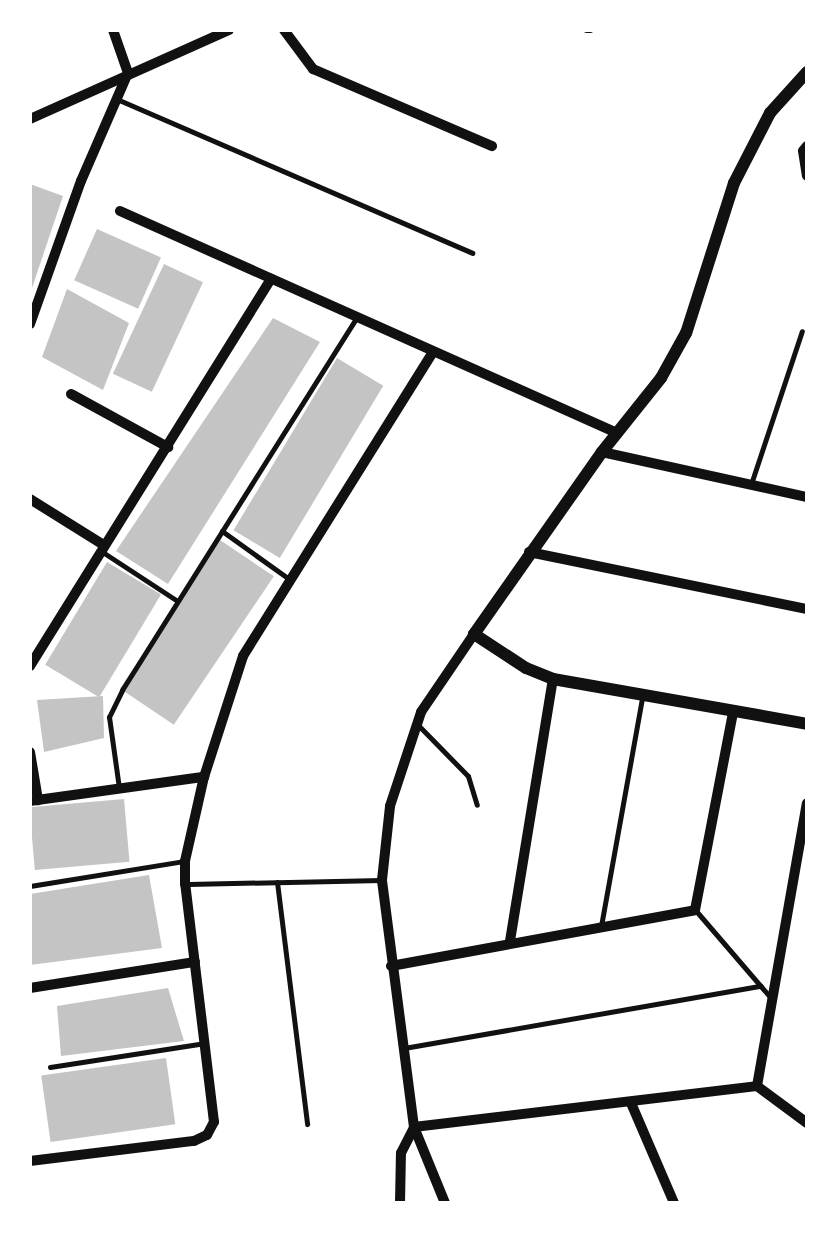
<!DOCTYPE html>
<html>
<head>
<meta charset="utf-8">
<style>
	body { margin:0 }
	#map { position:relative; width:837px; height:1233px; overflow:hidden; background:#fff; font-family:"Noto Sans",sans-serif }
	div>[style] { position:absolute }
	.building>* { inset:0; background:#c4c4c4; transform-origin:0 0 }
	.service>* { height:5px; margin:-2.5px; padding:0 2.5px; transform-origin:2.5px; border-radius:2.5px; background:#111 }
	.minor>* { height:10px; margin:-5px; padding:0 5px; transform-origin:5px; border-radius:5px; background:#111 }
	.tertiary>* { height:12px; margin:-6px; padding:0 6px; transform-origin:6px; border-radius:6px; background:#111 }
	span { translate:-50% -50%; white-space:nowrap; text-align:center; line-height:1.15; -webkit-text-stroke:10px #fff; paint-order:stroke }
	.frame { position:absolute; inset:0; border:32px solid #fff; pointer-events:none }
</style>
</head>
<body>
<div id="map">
	<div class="building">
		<div style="clip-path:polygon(30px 184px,63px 196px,31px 291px,30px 291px)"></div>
		<div style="left:97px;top:229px;width:70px;height:56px;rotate:24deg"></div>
		<div style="left:164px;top:264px;width:43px;height:121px;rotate:25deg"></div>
		<div style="clip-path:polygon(67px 289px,129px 323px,103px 390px,42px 357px)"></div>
		<div style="clip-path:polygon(273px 318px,320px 342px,168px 584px,116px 551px)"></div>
		<div style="left:337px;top:358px;width:54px;height:201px;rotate:31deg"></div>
		<div style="left:220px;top:540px;width:65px;height:179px;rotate:34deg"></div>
		<div style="left:107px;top:562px;width:63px;height:120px;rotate:31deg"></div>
		<div style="clip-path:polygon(103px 696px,104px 738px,44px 752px,37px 700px)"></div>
		<div style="left:124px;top:799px;width:63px;height:95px;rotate:85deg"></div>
		<div style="clip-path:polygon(149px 875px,162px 948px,30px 965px,30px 894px)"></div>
		<div style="clip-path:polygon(168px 988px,184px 1041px,61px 1056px,57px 1006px)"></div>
		<div style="left:166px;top:1058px;width:67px;height:126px;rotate:82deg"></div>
	</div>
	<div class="service">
		<div style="left:586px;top:30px;width:4px"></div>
		<div style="left:119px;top:100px;width:385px;rotate:23.4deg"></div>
		<div style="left:751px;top:484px;width:161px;rotate:-71.6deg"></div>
		<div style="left:222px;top:531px;width:82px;rotate:35.6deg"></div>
		<div style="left:101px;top:551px;width:90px;rotate:33.2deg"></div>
		<div style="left:419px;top:726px;width:70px;rotate:45.6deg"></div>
		<div style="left:468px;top:776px;width:30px;rotate:73deg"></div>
		<div style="left:119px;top:788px;width:72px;rotate:-98deg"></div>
		<div style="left:109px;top:717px;width:30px;rotate:-64deg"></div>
		<div style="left:122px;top:690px;width:441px;rotate:-57.8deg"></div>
		<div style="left:277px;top:882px;width:244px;rotate:82.9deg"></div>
		<div style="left:188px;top:884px;width:194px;rotate:-1.2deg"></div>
		<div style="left:30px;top:886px;width:157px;rotate:-9.2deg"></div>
		<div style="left:697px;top:912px;width:113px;rotate:49.3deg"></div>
		<div style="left:601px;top:926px;width:232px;rotate:-79.8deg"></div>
		<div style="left:404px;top:1048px;width:362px;rotate:-9.9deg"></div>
		<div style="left:50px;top:1067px;width:157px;rotate:-8.8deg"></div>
	</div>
	<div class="minor">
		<div style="left:284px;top:30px;width:49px;rotate:53.4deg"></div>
		<div style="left:313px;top:69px;width:195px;rotate:23.3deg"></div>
		<div style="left:30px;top:119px;width:218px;rotate:-24.1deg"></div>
		<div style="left:807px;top:146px;width:6px;rotate:129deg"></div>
		<div style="left:803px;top:151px;width:25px;rotate:81deg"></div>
		<div style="left:120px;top:211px;width:544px;rotate:24.07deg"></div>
		<div style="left:30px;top:324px;width:152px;rotate:-70.4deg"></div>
		<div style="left:81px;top:181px;width:118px;rotate:-66.5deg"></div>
		<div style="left:128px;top:73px;width:46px;rotate:-109.2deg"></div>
		<div style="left:71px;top:394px;width:111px;rotate:28.7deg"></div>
		<div style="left:602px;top:452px;width:210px;rotate:12.4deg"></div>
		<div style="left:30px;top:499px;width:85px;rotate:32deg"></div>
		<div style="left:529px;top:552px;width:284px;rotate:11.6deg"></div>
		<div style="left:30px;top:666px;width:456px;rotate:-58.1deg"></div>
		<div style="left:30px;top:752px;width:49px;rotate:80.5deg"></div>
		<div style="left:30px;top:801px;width:176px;rotate:-7.9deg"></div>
		<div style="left:510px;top:941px;width:266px;rotate:-80.7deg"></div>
		<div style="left:391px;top:966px;width:309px;rotate:-10.4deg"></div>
		<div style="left:695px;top:910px;width:202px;rotate:-79.1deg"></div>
		<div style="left:30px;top:988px;width:167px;rotate:-9deg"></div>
		<div style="left:757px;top:1086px;width:287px;rotate:-80deg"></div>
		<div style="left:631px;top:1103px;width:109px;rotate:66.7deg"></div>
		<div style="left:30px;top:1161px;width:165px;rotate:-7deg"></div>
		<div style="left:194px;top:1141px;width:14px;rotate:-25deg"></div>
		<div style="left:207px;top:1135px;width:15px;rotate:-62deg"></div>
		<div style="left:214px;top:1122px;width:240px;rotate:-96.9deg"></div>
		<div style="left:185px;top:884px;width:23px;rotate:-90deg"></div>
		<div style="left:185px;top:861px;width:86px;rotate:-77.3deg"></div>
		<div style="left:204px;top:777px;width:127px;rotate:-72.1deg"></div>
		<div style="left:243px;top:656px;width:357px;rotate:-58deg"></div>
		<div style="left:400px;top:1203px;width:50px;rotate:-88.9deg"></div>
		<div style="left:401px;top:1153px;width:29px;rotate:-63deg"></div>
		<div style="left:414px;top:1127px;width:345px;rotate:-6.8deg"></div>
		<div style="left:757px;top:1086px;width:62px;rotate:36.5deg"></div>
		<div style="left:445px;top:1203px;width:82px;rotate:-112.2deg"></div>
		<div style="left:414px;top:1127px;width:249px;rotate:-97.4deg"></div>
		<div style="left:382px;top:880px;width:74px;rotate:-83.8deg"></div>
		<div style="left:390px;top:806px;width:99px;rotate:-71.7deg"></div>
		<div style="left:421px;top:712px;width:94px;rotate:-55.8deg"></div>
	</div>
	<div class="tertiary">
		<div style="left:807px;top:72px;width:55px;rotate:132.1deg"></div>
		<div style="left:770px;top:113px;width:79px;rotate:117.2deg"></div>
		<div style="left:734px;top:183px;width:157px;rotate:107.7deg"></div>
		<div style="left:686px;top:333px;width:51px;rotate:119.1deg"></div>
		<div style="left:661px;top:378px;width:95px;rotate:128.6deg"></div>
		<div style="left:602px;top:452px;width:223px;rotate:125.1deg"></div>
		<div style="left:474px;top:634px;width:62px;rotate:33.2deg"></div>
		<div style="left:526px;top:668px;width:29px;rotate:22deg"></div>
		<div style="left:553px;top:679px;width:258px;rotate:10deg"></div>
	</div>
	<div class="frame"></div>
</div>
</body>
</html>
